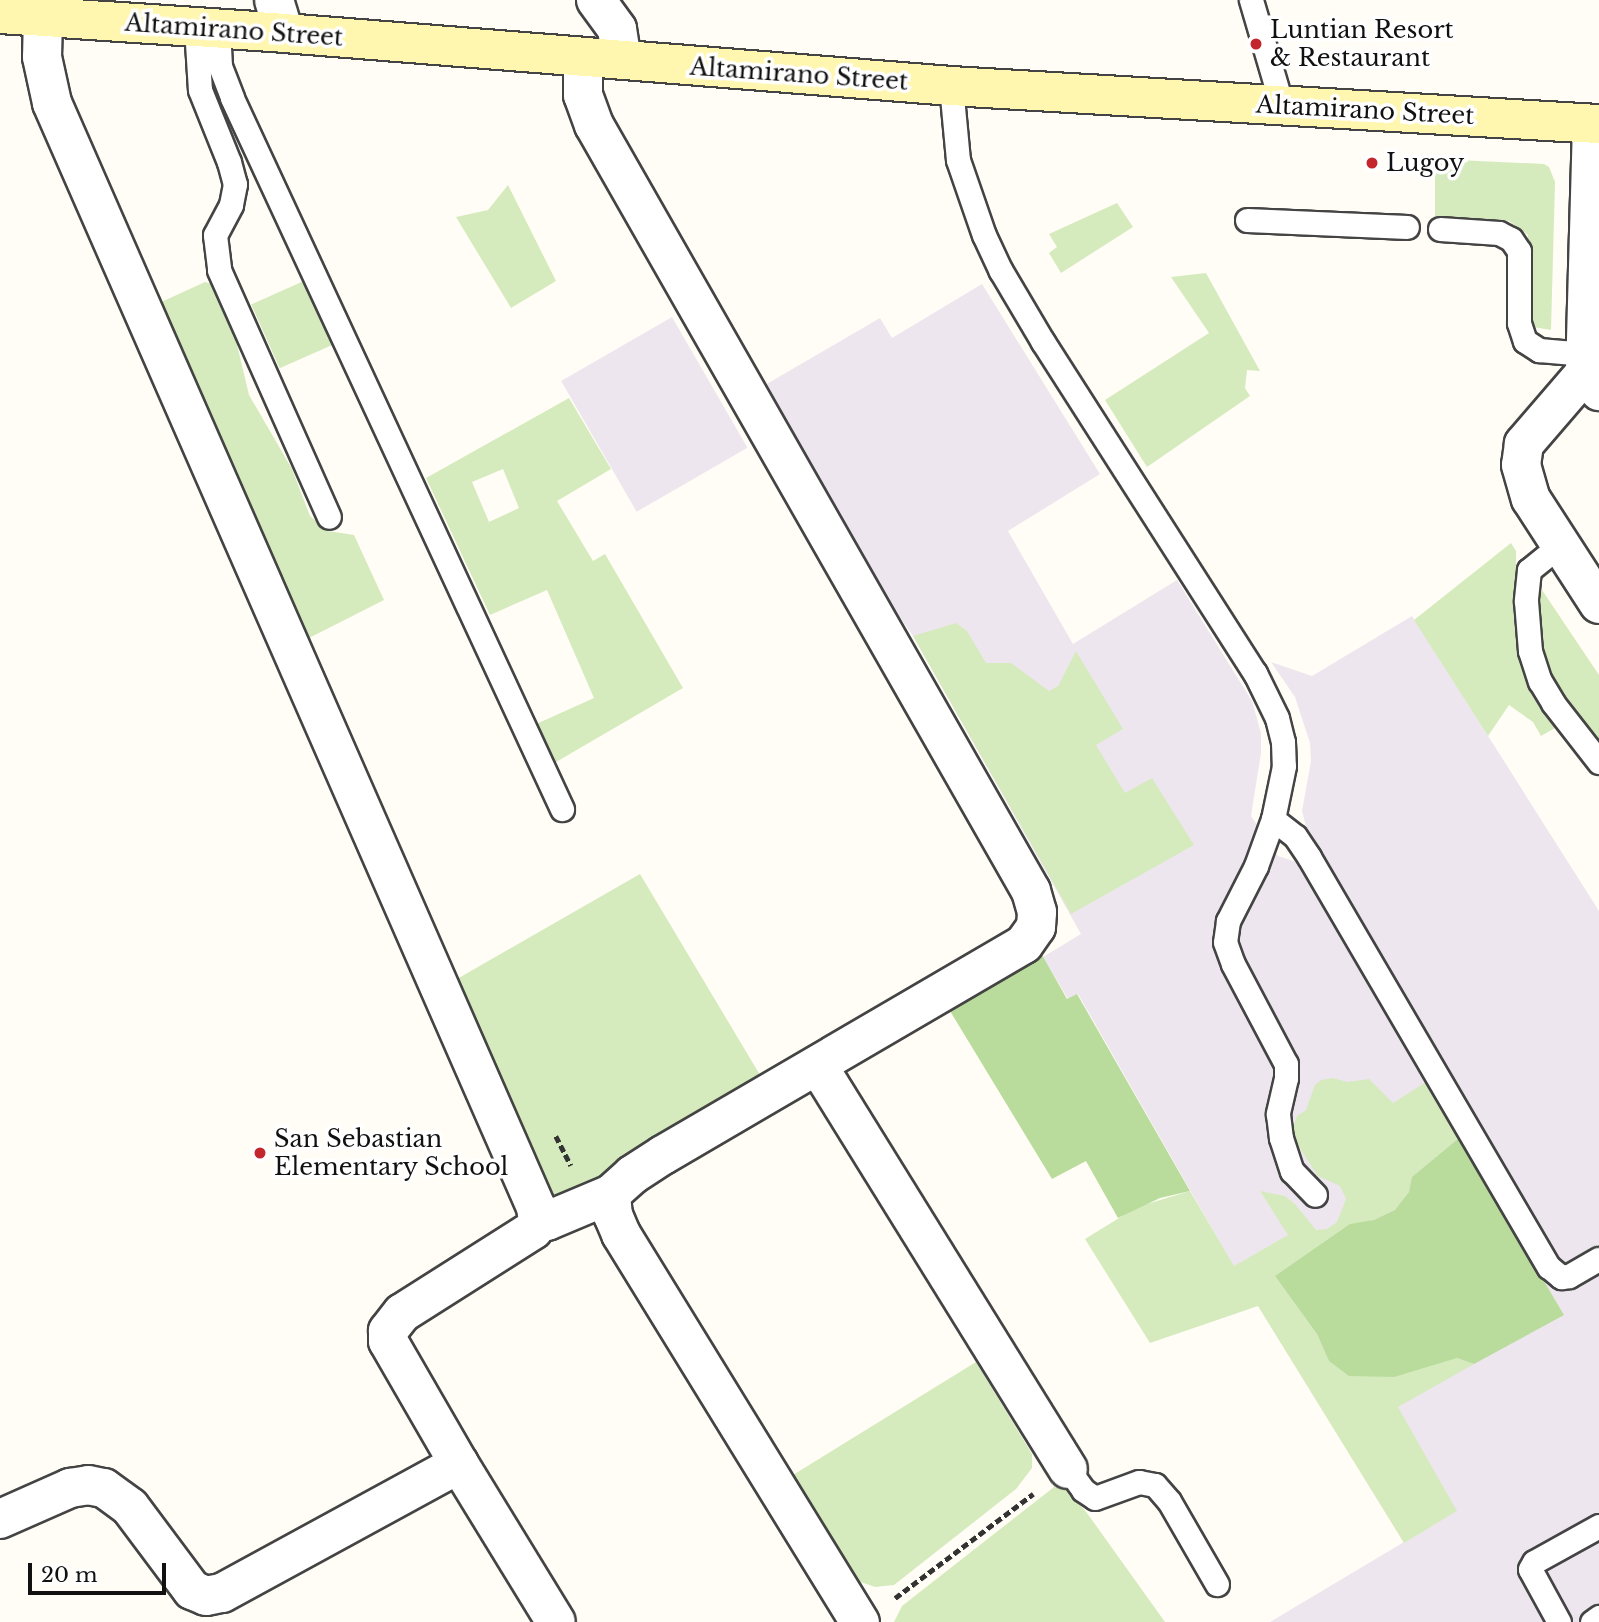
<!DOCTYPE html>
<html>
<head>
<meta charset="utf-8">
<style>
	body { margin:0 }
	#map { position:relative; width:1599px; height:1622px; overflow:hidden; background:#fffdf5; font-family:"Libre Baskerville",serif }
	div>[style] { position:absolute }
	.industrial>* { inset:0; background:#eee6ef; transform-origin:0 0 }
	.green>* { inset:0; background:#d5ebbd; transform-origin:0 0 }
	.forest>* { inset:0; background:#b9dc9c }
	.path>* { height:4.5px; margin-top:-2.25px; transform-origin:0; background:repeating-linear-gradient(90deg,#333 0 7px,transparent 0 10.5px) }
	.roads { filter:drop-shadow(2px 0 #444) drop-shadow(-2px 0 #444) drop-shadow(0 2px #444) drop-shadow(0 -2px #444) }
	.service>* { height:23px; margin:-11.5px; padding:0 11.5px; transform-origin:11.5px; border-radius:11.5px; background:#fff }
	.minor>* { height:38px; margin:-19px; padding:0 19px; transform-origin:19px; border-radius:19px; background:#fff }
	.secondary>* { height:38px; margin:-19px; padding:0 19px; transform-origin:19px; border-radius:19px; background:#fff6b0 }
	.dots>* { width:19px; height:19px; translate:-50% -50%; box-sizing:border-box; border:4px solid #fff; border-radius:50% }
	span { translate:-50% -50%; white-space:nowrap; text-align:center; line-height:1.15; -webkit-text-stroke:7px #fff; paint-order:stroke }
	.street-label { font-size:24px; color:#111 }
	.poi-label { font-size:24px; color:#111 }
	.left { translate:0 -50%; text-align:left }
	.scale { position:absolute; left:28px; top:1563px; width:138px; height:32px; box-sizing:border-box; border:4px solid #111; border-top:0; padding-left:9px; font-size:21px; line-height:24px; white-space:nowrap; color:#111; -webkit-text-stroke:5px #fff; paint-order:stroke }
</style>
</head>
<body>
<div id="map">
	<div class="industrial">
		<div style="clip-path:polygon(982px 284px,1100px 474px,1008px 531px,1073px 644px,1177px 580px,1252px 701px,1261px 733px,1261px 753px,1251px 816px,1278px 856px,1296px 862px,1308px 834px,1302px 811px,1311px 761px,1310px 743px,1295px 697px,1271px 662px,1312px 676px,1412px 616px,1599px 911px,1599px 1622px,1270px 1622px,1404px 1542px,1234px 1267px,1078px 994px,1068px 999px,1043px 957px,1081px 934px,913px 636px,873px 578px,760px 388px,880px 318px,892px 338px)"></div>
		<div style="left:672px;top:317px;width:151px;height:128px;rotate:60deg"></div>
	</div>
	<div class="green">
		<div style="clip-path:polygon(1435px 159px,1544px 164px,1549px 167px,1555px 182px,1551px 330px,1533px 327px,1526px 308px,1528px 235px,1509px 221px,1435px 217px)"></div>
		<div style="clip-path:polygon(508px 185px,556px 281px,511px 308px,456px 217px,488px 210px)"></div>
		<div style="clip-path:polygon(1117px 203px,1133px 227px,1061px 273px,1049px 253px,1057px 247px,1049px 234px)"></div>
		<div style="clip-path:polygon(1206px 273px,1260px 371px,1247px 370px,1245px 388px,1250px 396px,1147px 467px,1105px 400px,1209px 333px,1171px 277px)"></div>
		<div style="left:306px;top:280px;width:70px;height:60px;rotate:66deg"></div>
		<div style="clip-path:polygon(205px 282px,215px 285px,233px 328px,249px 395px,292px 469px,310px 516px,328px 531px,354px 535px,384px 600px,305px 640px,157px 304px)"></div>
		<div style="clip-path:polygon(evenodd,569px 398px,611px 469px,557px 501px,593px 561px,605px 554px,683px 688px,551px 765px,534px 725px,594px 698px,547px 590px,490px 615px,426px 478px,569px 398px,503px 469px,519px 508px,489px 522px,472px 482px,503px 469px)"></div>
		<div style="clip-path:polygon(1511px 543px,1516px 551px,1516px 612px,1524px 673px,1555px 728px,1541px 736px,1533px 722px,1509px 705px,1488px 736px,1414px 620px)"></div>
		<div style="clip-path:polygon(1540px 587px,1599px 675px,1599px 743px,1546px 668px,1540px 627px)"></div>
		<div style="clip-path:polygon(956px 623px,967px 631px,986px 663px,1011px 663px,1049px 691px,1058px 686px,1076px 651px,1123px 729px,1096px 745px,1125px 793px,1152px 778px,1194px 845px,1071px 914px,913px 636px)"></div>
		<div style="clip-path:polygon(640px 874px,763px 1080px,653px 1149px,555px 1203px,457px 979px)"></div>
		<div style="clip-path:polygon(1333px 1078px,1347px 1082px,1369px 1079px,1393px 1103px,1426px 1082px,1459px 1138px,1412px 1177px,1409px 1192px,1395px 1210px,1374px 1220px,1350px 1225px,1275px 1276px,1317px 1334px,1329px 1361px,1457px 1358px,1474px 1364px,1398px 1407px,1457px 1511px,1404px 1543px,1258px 1306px,1150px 1343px,1085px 1239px,1137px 1207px,1190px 1191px,1234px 1266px,1288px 1235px,1260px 1191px,1285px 1196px,1295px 1204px,1316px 1230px,1327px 1229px,1337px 1222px,1346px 1199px,1340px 1186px,1318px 1176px,1297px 1144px,1293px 1129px,1297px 1116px,1306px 1110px,1315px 1085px,1321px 1080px)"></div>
		<div style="clip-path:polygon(976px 1362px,1032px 1454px,1032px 1468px,1016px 1489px,894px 1585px,875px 1587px,858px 1581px,849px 1576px,788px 1478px)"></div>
		<div style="clip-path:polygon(1062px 1484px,1087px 1513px,1165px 1622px,894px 1622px,902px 1606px,1054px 1487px)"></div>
	</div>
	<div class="forest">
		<div style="clip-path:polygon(1041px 953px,1067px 999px,1077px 994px,1190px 1191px,1160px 1198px,1118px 1218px,1086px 1161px,1052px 1179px,947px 1006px)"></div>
		<div style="clip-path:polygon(1459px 1138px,1564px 1315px,1474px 1364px,1457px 1358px,1394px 1377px,1349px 1376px,1329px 1361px,1317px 1334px,1275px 1276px,1350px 1224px,1374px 1220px,1395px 1210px,1409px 1192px,1412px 1177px)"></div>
	</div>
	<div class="path">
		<div style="left:556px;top:1136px;width:33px;rotate:63deg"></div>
		<div style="left:895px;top:1598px;width:173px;rotate:-37deg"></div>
	</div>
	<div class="roads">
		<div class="service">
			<div style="left:1251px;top:0;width:110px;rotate:73.7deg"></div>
			<div style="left:196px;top:27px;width:63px;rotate:86.4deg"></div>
			<div style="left:200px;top:90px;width:78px;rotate:68.1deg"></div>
			<div style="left:229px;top:162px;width:23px;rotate:75deg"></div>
			<div style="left:235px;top:184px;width:21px;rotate:101deg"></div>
			<div style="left:231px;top:205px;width:34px;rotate:118deg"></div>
			<div style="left:215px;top:235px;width:35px;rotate:83deg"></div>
			<div style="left:219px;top:270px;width:270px;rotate:66deg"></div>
			<div style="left:218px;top:28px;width:38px;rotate:87deg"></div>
			<div style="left:220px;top:66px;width:34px;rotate:69deg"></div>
			<div style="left:232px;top:98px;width:784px;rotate:65.1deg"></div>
			<div style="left:951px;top:86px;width:74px;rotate:84.6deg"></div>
			<div style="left:958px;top:160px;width:79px;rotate:70.9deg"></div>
			<div style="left:984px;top:235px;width:40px;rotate:65deg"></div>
			<div style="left:1001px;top:271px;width:82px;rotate:59.4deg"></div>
			<div style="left:1043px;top:342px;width:393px;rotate:57.4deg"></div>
			<div style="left:1255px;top:673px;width:50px;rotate:63.9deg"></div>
			<div style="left:1277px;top:718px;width:25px;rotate:76deg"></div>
			<div style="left:1283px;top:742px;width:24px;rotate:88deg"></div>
			<div style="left:1284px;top:766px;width:54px;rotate:101.7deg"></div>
			<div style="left:1273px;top:819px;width:50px;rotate:109.9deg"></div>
			<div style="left:1256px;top:866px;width:62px;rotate:117deg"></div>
			<div style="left:1228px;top:921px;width:21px;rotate:98deg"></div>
			<div style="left:1225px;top:942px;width:23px;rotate:70deg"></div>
			<div style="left:1233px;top:964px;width:113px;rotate:62.1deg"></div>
			<div style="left:1286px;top:1064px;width:14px;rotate:90deg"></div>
			<div style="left:1286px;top:1078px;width:37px;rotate:103deg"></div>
			<div style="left:1278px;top:1114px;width:24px;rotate:83deg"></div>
			<div style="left:1281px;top:1138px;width:35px;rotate:72deg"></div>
			<div style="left:1292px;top:1171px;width:33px;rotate:46deg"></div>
			<div style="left:1247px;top:220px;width:160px;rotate:2.5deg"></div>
			<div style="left:1440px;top:229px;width:59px;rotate:3.9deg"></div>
			<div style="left:1499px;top:233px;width:13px;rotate:27deg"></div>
			<div style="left:1511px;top:239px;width:14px;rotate:56deg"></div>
			<div style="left:1519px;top:251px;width:72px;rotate:90deg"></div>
			<div style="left:1519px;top:323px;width:19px;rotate:72deg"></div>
			<div style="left:1525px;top:341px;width:17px;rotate:33deg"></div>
			<div style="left:1539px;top:350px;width:46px;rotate:5deg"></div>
			<div style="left:1560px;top:545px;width:40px;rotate:141deg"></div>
			<div style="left:1529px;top:570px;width:31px;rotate:96deg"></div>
			<div style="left:1526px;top:601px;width:50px;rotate:85.4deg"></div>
			<div style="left:1530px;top:651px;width:32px;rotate:72deg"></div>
			<div style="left:1540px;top:681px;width:26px;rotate:59deg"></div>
			<div style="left:1553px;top:703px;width:75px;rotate:52.1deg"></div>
			<div style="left:1273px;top:819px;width:28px;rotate:38deg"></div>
			<div style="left:1295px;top:836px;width:25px;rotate:56deg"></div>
			<div style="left:1309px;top:857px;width:475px;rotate:59.7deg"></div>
			<div style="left:1549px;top:1267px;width:16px;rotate:40deg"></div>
			<div style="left:1561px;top:1277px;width:8px;rotate:-7deg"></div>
			<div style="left:1569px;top:1276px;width:34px;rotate:-30deg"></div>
			<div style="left:1068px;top:1469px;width:26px;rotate:54deg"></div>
			<div style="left:1083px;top:1490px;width:14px;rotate:34deg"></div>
			<div style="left:1095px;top:1498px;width:47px;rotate:-20deg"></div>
			<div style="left:1139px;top:1482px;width:16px;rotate:11deg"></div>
			<div style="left:1155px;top:1485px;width:21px;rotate:49deg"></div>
			<div style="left:1169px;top:1501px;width:96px;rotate:60deg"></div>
			<div style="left:1559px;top:1622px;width:60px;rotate:-118.7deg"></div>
			<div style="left:1530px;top:1569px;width:8px;rotate:-60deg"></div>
			<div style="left:1534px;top:1562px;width:74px;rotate:-29deg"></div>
			<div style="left:1592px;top:1622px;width:9px;rotate:-36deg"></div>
		</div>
		<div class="minor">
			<div style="left:274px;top:0;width:34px;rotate:73deg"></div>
			<div style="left:596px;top:0;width:36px;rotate:54deg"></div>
			<div style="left:617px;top:29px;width:31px;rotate:81deg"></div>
			<div style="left:43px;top:17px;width:40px;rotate:91.4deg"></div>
			<div style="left:42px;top:57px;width:47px;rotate:77.7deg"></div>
			<div style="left:52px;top:103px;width:1205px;rotate:66.33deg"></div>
			<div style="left:536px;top:1207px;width:14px;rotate:82deg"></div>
			<div style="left:538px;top:1221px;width:10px;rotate:119deg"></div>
			<div style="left:533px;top:1230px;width:155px;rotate:147.6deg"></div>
			<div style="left:402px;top:1313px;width:23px;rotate:128deg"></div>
			<div style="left:388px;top:1331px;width:10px;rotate:90deg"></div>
			<div style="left:388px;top:1341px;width:142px;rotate:60deg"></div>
			<div style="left:459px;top:1464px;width:185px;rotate:58.5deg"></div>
			<div style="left:1592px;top:124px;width:249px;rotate:91.6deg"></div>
			<div style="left:1585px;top:373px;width:23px;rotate:52deg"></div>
			<div style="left:1585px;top:373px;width:94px;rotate:130.7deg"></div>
			<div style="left:1524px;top:444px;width:21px;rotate:98deg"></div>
			<div style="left:1521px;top:465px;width:35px;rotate:74deg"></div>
			<div style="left:1531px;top:499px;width:125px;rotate:57.1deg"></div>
			<div style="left:818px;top:1066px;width:474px;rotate:58.2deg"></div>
			<div style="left:611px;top:1194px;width:21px;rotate:85deg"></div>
			<div style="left:613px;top:1215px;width:21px;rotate:67deg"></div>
			<div style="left:621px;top:1234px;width:456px;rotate:58.4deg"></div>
			<div style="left:538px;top:1221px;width:9px"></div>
			<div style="left:547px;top:1221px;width:69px;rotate:-22.9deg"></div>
			<div style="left:611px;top:1194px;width:28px;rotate:-42deg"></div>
			<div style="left:632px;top:1175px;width:37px;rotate:-33deg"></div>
			<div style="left:663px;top:1155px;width:418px;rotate:-30.3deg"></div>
			<div style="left:1024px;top:944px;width:21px;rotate:-55deg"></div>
			<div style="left:1036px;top:927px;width:15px;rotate:-86deg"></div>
			<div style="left:1037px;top:912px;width:22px;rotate:-106deg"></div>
			<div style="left:1031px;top:891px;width:882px;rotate:-119.7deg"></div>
			<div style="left:594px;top:125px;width:32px;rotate:-110deg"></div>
			<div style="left:583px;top:95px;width:38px;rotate:-90deg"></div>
			<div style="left:0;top:1519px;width:77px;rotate:-23.9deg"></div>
			<div style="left:70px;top:1488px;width:18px;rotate:-9deg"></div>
			<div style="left:88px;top:1485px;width:16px;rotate:11deg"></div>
			<div style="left:104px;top:1488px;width:32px;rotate:36deg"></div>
			<div style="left:130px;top:1507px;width:104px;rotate:53.2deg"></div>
			<div style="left:192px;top:1590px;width:15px;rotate:23deg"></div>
			<div style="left:206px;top:1596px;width:16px;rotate:-11deg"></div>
			<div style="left:222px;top:1593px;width:270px;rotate:-28.6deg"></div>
		</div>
		<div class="secondary">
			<div style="left:0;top:14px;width:285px;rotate:3.8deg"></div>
			<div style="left:284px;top:33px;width:669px;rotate:4.54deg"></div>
			<div style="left:951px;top:86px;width:649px;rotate:3.36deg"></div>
		</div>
	</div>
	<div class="dots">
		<div style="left:1256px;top:44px;background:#c4262e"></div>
		<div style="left:1372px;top:163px;background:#c4262e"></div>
		<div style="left:260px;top:1153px;background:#c4262e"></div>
	</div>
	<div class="street-label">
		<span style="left:234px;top:30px;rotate:4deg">Altamirano Street</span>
		<span style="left:799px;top:74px;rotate:4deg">Altamirano Street</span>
		<span style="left:1365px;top:110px;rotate:3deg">Altamirano Street</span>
	</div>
	<div class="poi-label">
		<span class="left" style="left:1270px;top:44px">Luntian Resort<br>&amp; Restaurant</span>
		<span class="left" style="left:1386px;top:163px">Lugoy</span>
		<span class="left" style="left:274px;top:1153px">San Sebastian<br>Elementary School</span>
	</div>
	<div class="scale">20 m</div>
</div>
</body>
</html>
